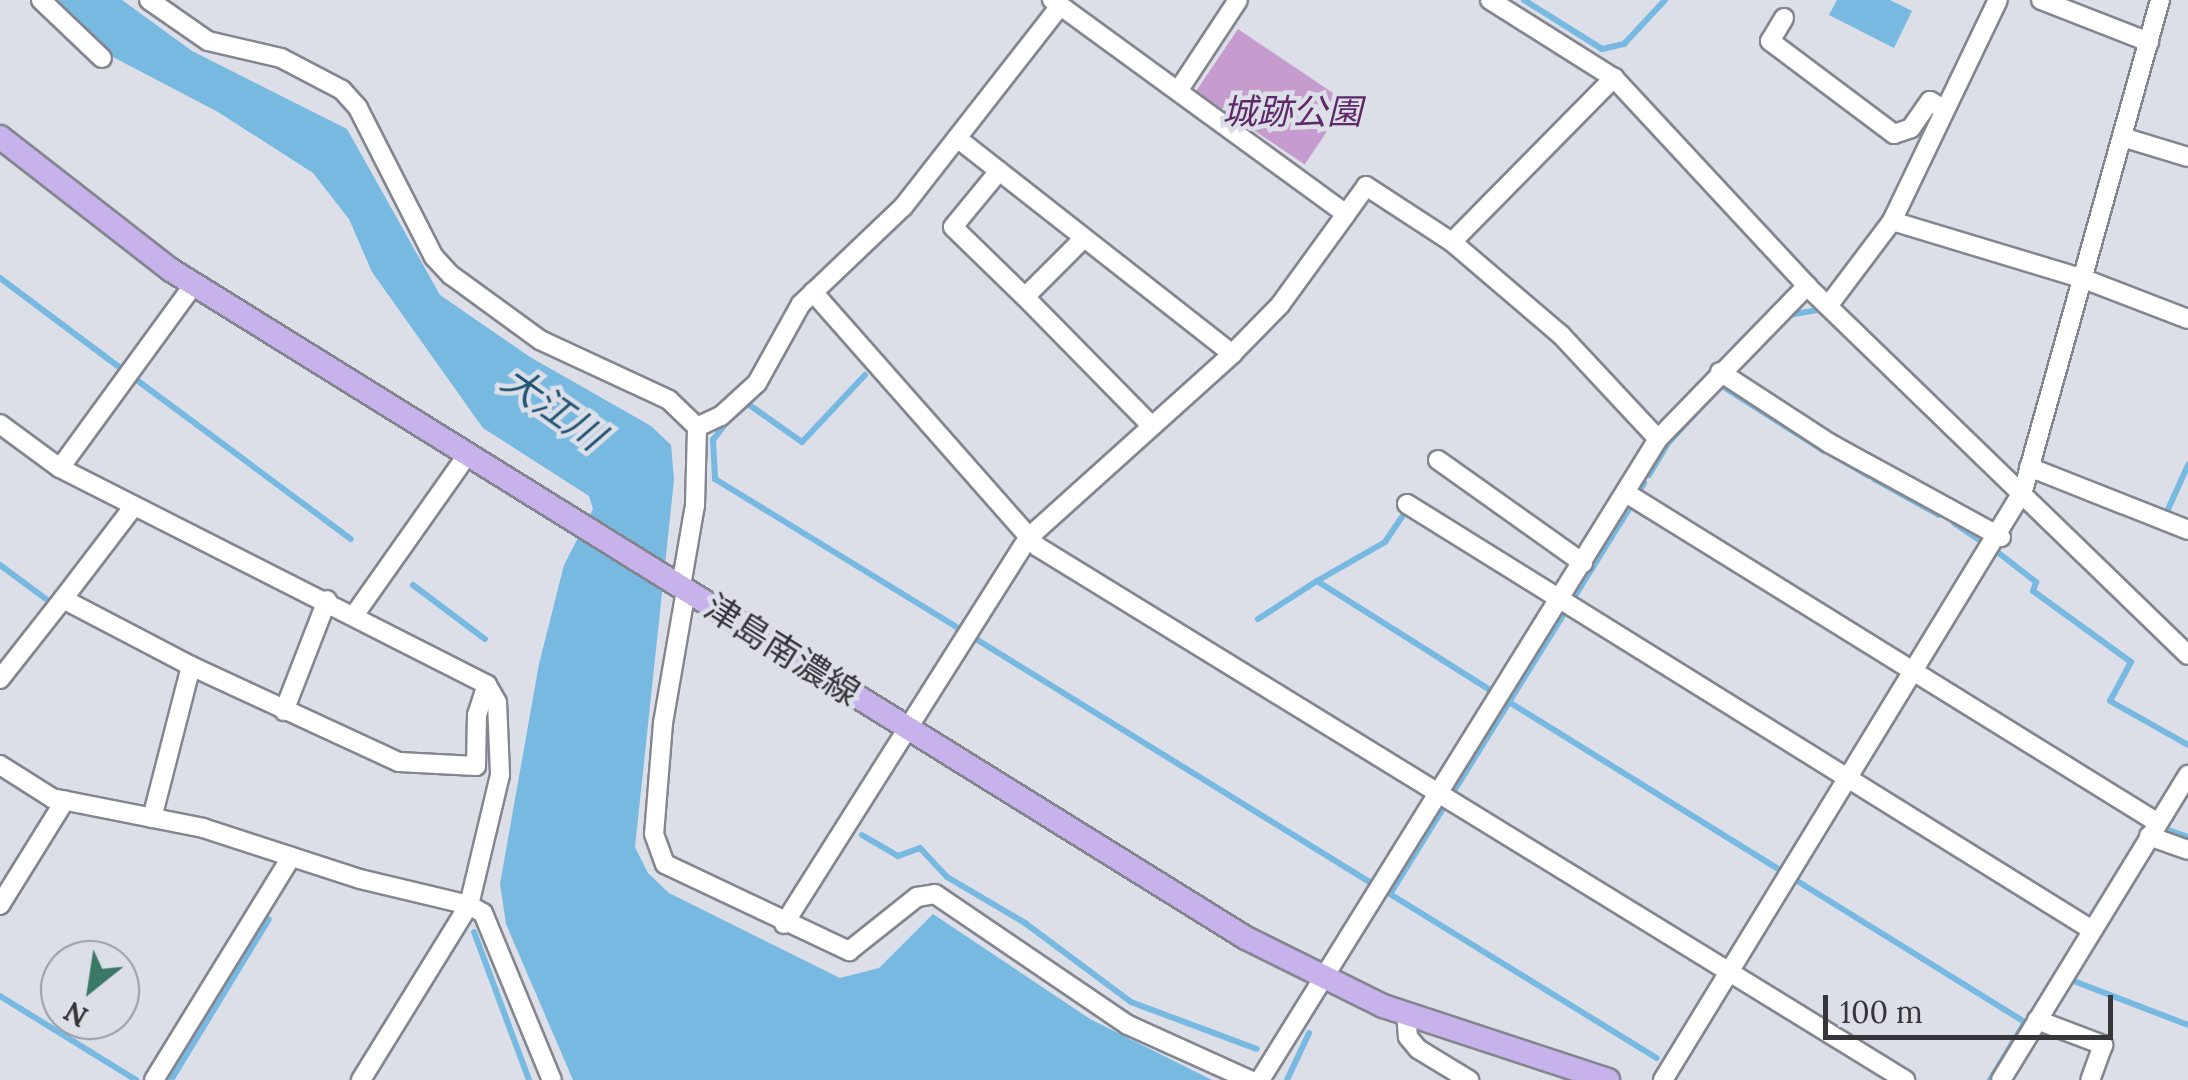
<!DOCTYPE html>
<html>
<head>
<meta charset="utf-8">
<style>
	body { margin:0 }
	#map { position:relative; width:2188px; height:1080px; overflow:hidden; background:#dcdee8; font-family:Lora,"Noto Sans JP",serif }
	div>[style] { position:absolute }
	.green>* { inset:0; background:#c69bce; transform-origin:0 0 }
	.water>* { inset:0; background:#77b9e1 }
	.stream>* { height:6px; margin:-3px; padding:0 3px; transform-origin:3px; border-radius:3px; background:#77b9e1 }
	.roads { filter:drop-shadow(2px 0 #84868f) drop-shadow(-2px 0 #84868f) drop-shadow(0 2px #84868f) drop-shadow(0 -2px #84868f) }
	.minor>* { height:18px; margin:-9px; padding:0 9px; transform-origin:9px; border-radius:9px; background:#fff }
	.major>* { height:22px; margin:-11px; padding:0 11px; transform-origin:11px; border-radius:11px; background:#c7b2ec }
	span { translate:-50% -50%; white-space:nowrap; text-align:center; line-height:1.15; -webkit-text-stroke:9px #dcdee8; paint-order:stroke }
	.park-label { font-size:35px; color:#5f2969; font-style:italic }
	.street-label { font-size:35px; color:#36363a }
	.water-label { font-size:38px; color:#225571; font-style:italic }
	.north { position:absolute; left:40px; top:940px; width:100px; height:100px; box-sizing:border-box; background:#dcdee8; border:2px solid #9a9ba2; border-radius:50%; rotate:210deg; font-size:28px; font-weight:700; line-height:40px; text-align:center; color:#36363a }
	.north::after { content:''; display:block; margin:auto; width:35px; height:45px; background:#3a7968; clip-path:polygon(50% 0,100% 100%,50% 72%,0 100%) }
	.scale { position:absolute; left:1823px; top:995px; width:290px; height:45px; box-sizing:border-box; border:5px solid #36363a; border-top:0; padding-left:12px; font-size:30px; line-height:35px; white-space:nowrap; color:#36363a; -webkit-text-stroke:8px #dcdee8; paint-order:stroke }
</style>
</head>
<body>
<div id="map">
	<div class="green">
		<div style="left:1238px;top:29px;width:131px;height:75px;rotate:34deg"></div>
	</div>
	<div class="water">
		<div style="clip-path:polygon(58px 0,122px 0,192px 51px,347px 129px,440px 295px,530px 357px,651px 426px,671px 445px,674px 480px,635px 847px,648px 873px,669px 893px,840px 978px,879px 968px,933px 914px,1090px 1019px,1212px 1080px,573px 1080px,506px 924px,500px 884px,539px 664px,564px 565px,593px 509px,589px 496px,483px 428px,372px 272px,349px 219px,313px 173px,218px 112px,113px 57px)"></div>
		<div style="clip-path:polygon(1837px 0,1890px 0,1912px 11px,1894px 48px,1829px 15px)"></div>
	</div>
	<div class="stream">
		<div style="left:1524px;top:0;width:92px;rotate:32.1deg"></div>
		<div style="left:1602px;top:49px;width:23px;rotate:-13deg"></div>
		<div style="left:1624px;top:44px;width:60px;rotate:-47deg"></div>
		<div style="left:0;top:278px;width:154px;rotate:36.8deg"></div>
		<div style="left:1789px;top:315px;width:28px;rotate:-10deg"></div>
		<div style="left:134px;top:378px;width:270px;rotate:36.6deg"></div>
		<div style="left:1722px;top:386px;width:121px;rotate:32.5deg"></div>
		<div style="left:736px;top:414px;width:16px;rotate:-40deg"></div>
		<div style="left:748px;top:404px;width:66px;rotate:35.1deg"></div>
		<div style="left:802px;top:442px;width:92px;rotate:-46.8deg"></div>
		<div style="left:727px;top:422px;width:23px;rotate:128deg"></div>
		<div style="left:713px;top:440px;width:39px;rotate:87deg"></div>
		<div style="left:715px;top:479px;width:291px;rotate:31.5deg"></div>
		<div style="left:1831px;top:454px;width:44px;rotate:30.1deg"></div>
		<div style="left:1649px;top:475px;width:39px;rotate:-59deg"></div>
		<div style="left:1669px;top:442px;width:75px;rotate:-47.2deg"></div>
		<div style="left:1874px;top:479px;width:74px;rotate:29deg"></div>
		<div style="left:1638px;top:493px;width:12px;rotate:-59deg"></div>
		<div style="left:1630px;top:506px;width:29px;rotate:31deg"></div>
		<div style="left:2165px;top:516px;width:56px;rotate:-65.7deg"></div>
		<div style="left:1954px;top:523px;width:36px;rotate:34deg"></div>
		<div style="left:2000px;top:554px;width:46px;rotate:37.9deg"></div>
		<div style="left:2036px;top:582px;width:9px;rotate:108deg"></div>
		<div style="left:2033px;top:591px;width:121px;rotate:35.9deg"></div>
		<div style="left:2131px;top:662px;width:44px;rotate:118.3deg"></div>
		<div style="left:2110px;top:701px;width:90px;rotate:29.4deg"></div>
		<div style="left:0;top:565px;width:57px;rotate:36.5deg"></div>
		<div style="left:1317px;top:581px;width:78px;rotate:-29.8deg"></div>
		<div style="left:1385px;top:542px;width:36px;rotate:-56deg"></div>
		<div style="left:413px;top:585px;width:90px;rotate:36.9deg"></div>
		<div style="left:1575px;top:596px;width:108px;rotate:-58.2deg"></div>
		<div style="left:1258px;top:619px;width:70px;rotate:-32.8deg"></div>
		<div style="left:1317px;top:581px;width:208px;rotate:32.2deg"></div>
		<div style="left:976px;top:639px;width:467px;rotate:31.7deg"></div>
		<div style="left:1509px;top:702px;width:319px;rotate:31.8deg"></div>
		<div style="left:1454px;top:791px;width:207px;rotate:-58.2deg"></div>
		<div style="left:1444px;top:807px;width:102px;rotate:121.8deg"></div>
		<div style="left:1390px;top:894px;width:313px;rotate:31.6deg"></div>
		<div style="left:2165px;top:829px;width:24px;rotate:19deg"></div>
		<div style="left:862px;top:835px;width:42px;rotate:30.3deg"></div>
		<div style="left:898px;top:856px;width:23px;rotate:-20deg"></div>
		<div style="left:920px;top:848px;width:40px;rotate:47deg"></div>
		<div style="left:947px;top:877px;width:91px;rotate:30.5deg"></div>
		<div style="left:1025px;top:923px;width:132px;rotate:36.7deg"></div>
		<div style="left:1131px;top:1002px;width:134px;rotate:20.5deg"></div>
		<div style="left:1794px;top:879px;width:272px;rotate:31.8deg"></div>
		<div style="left:2025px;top:1022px;width:68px;rotate:121.1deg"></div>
		<div style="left:474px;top:932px;width:158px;rotate:69.6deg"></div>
		<div style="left:2071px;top:980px;width:125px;rotate:21deg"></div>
		<div style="left:0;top:996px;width:160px;rotate:31.7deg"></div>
		<div style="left:171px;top:1080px;width:188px;rotate:-58.7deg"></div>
		<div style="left:1287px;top:1080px;width:52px;rotate:-64.9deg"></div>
	</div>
	<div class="roads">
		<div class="minor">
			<div style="left:41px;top:0;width:84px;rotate:43.6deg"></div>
			<div style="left:149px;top:0;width:72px;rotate:34.8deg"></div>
			<div style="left:208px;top:41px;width:75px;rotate:13.1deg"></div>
			<div style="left:281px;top:58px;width:69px;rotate:27.7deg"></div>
			<div style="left:342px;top:90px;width:24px;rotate:48deg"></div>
			<div style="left:358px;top:108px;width:167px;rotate:63deg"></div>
			<div style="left:434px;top:257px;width:25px;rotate:47deg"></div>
			<div style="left:451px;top:275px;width:110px;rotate:36.1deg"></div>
			<div style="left:540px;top:340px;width:142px;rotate:24.9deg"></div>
			<div style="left:669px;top:400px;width:39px;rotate:44deg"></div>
			<div style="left:1490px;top:0;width:146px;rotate:32.2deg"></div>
			<div style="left:1614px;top:78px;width:284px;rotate:47.1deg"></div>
			<div style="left:1807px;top:286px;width:530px;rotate:44.08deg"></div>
			<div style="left:2041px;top:0;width:116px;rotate:21.3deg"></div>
			<div style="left:1784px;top:18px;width:27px;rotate:121deg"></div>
			<div style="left:1770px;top:41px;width:155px;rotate:36.9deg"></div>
			<div style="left:1894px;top:134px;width:18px;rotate:-19deg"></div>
			<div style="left:1911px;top:128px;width:33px;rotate:-55deg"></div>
			<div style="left:1930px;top:101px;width:17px;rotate:31deg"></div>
			<div style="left:1180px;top:88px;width:105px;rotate:-56.6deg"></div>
			<div style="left:2122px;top:137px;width:69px;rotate:16.9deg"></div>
			<div style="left:957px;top:138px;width:350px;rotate:38.1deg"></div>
			<div style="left:999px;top:171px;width:72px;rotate:129.4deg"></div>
			<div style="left:953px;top:227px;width:100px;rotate:44.2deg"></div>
			<div style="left:1346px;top:214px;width:34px;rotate:-54deg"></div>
			<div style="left:1366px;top:186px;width:103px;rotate:33.1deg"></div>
			<div style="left:1452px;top:242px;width:231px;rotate:-45.4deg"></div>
			<div style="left:1892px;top:221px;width:201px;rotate:16.8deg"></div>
			<div style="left:2084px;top:279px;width:111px;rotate:21deg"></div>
			<div style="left:1084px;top:238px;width:83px;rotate:135deg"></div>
			<div style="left:1025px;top:297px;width:180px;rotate:45.5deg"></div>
			<div style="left:1452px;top:242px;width:143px;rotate:40.5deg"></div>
			<div style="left:1561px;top:335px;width:142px;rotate:47deg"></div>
			<div style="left:813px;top:292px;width:340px;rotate:48.6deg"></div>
			<div style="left:1038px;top:547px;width:1018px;rotate:31.58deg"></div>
			<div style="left:1828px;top:306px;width:106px;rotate:-53deg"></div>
			<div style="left:1892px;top:221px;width:245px;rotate:-64.4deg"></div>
			<div style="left:1720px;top:372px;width:130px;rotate:33.1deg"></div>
			<div style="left:1829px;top:443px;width:196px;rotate:28.7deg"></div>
			<div style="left:0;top:424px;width:74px;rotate:36.3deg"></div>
			<div style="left:60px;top:468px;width:479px;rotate:26.9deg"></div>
			<div style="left:487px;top:685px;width:20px;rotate:60deg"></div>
			<div style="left:497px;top:702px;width:73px;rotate:87.6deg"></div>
			<div style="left:500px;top:775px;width:134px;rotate:103.4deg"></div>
			<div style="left:469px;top:905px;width:206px;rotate:121.7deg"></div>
			<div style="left:1438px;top:460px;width:178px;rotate:35.4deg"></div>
			<div style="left:2029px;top:467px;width:171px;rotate:21.6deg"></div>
			<div style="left:60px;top:468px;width:228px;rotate:-53.9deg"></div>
			<div style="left:1626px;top:493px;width:626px;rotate:31.81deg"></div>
			<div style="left:1407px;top:504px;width:807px;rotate:31.88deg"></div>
			<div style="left:134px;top:506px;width:117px;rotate:127.4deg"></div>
			<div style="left:63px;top:599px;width:144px;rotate:27.6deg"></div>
			<div style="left:191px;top:666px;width:229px;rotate:24.8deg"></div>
			<div style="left:399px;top:762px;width:77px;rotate:3deg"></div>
			<div style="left:476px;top:766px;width:51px;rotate:-88.9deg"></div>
			<div style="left:477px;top:715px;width:32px;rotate:-72deg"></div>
			<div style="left:681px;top:586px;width:82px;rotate:-80.2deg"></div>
			<div style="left:695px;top:505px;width:78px;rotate:-88.5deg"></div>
			<div style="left:697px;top:427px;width:26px;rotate:-25deg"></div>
			<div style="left:721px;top:416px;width:49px;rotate:-42.5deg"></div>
			<div style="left:757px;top:383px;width:90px;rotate:-60.9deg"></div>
			<div style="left:801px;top:304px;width:141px;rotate:-43.6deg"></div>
			<div style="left:903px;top:207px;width:255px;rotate:-52deg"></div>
			<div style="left:686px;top:590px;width:135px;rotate:99.8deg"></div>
			<div style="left:663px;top:723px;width:111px;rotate:94.6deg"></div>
			<div style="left:654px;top:834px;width:32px;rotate:70deg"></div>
			<div style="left:665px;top:864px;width:204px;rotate:25.3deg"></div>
			<div style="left:849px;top:951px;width:87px;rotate:-38.5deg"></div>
			<div style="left:917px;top:897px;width:18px;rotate:-9deg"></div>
			<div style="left:935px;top:894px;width:233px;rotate:34.2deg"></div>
			<div style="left:1128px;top:1025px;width:134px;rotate:24.3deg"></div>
			<div style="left:355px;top:614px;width:194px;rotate:-54.8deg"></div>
			<div style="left:0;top:679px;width:102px;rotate:-51.8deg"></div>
			<div style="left:284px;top:711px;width:119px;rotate:-68.8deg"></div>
			<div style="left:0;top:765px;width:62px;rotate:32.4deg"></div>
			<div style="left:52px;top:798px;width:154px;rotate:11.2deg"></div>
			<div style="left:203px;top:828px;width:165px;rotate:18deg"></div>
			<div style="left:360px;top:879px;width:112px;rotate:13.4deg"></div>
			<div style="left:469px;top:905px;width:16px;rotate:30deg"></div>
			<div style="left:483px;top:913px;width:181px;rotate:67.6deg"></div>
			<div style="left:152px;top:818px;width:157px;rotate:-75.6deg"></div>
			<div style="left:2149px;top:836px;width:41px;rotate:19.7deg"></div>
			<div style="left:0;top:905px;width:123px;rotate:-58.2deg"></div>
			<div style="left:784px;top:924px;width:457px;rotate:-57.7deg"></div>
			<div style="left:1028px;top:538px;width:275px;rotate:-42deg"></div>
			<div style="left:1232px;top:354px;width:69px;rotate:-45.6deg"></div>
			<div style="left:1280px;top:305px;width:112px;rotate:-54deg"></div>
			<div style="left:1346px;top:214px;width:364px;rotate:-143.9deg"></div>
			<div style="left:1406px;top:1014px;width:23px;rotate:85deg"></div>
			<div style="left:1408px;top:1037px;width:16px;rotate:50deg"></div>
			<div style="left:1418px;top:1049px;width:60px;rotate:31.3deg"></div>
			<div style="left:2037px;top:1020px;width:71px;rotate:20.7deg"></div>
			<div style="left:2103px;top:1045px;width:37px;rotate:110deg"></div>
			<div style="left:154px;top:1080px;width:262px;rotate:-58.4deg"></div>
			<div style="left:1260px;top:1080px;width:755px;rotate:-58.16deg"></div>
			<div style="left:1658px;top:439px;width:214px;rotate:-45.8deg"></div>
			<div style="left:1663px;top:1080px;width:690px;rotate:-58.57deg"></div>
			<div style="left:2023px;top:491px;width:510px;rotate:-74.41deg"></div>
			<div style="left:2001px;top:1080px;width:358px;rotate:-58.5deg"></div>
		</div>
		<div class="major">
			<div style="left:0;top:137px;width:217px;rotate:37.9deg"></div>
			<div style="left:171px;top:270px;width:1266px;rotate:31.86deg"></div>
			<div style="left:1246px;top:938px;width:153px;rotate:26.4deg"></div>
			<div style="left:1383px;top:1006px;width:237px;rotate:18.2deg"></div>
		</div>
	</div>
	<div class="park-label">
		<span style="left:1292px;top:112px">城跡公園</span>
	</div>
	<div class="street-label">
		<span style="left:782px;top:650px;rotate:32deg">津島南濃線</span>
	</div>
	<div class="water-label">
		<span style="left:553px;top:408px;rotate:35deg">大江川</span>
	</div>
	<div class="north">N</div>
	<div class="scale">100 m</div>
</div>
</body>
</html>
